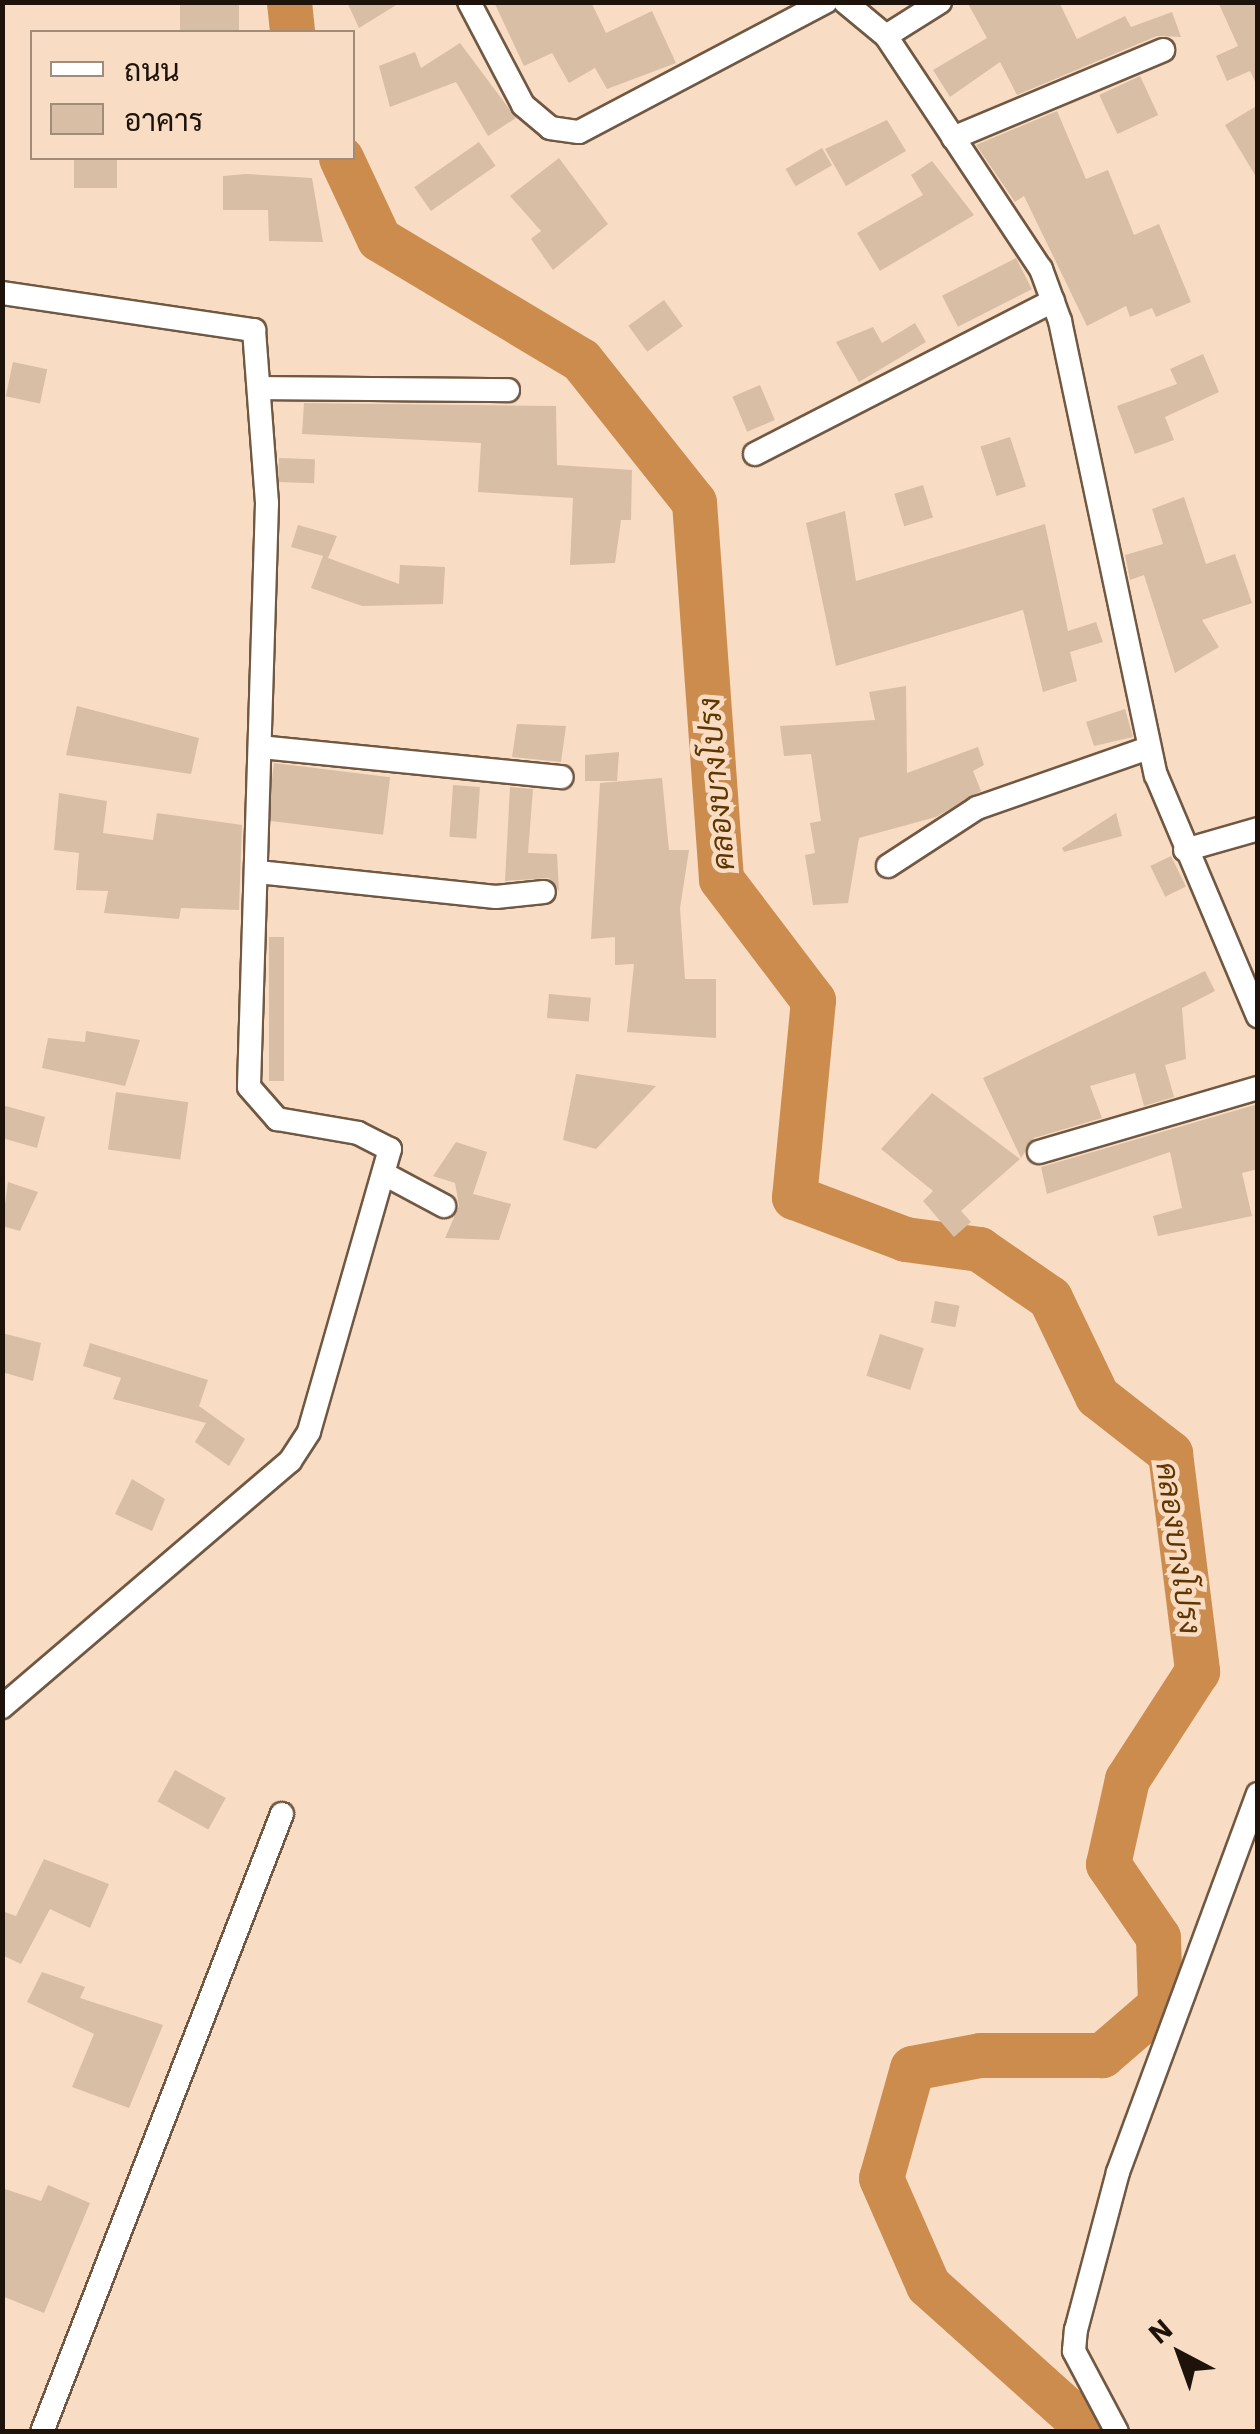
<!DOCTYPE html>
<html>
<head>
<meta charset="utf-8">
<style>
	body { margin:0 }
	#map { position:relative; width:1260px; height:2434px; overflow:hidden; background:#f8dcc3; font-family:"IBM Plex Sans",Sarabun,sans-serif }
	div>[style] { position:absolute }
	.river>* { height:45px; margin:-22.5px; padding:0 22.5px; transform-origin:22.5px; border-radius:22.5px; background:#cc8c4e }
	.building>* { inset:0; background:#d9bea6; transform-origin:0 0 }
	.roads { filter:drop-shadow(2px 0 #705842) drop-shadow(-2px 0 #705842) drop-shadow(0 2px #705842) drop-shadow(0 -2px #705842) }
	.minor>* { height:22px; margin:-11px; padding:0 11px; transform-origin:11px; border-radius:11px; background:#fff }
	span { translate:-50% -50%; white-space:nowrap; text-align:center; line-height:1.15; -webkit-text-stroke:9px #f8dcc3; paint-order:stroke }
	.water-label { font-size:30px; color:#5f3500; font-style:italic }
	.frame { position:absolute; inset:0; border:5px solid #1d130a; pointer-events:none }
	.legend { position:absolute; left:30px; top:30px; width:325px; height:130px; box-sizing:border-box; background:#f8dcc3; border:2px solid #a08c79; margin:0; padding:12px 18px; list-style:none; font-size:30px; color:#1d130a }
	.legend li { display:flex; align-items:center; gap:20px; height:50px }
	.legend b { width:50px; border:2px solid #a08c79 }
	.north { position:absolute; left:1130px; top:2304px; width:100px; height:100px; -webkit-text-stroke:8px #f8dcc3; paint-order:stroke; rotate:319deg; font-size:28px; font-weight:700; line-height:40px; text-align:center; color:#1d130a }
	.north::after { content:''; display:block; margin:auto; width:35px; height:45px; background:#1d130a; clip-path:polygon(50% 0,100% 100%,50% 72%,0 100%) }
</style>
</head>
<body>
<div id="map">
	<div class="river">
		<div style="left:289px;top:2px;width:30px;rotate:84deg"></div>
		<div style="left:341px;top:158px;width:89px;rotate:64.9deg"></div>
		<div style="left:379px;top:239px;width:235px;rotate:30.9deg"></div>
		<div style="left:581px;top:360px;width:181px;rotate:51.5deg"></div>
		<div style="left:694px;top:502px;width:378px;rotate:85.9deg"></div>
		<div style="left:721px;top:879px;width:152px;rotate:52.8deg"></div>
		<div style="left:813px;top:1000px;width:198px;rotate:95.5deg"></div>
		<div style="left:794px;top:1197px;width:119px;rotate:20.7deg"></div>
		<div style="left:905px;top:1239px;width:75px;rotate:7.7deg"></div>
		<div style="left:979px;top:1249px;width:86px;rotate:34.6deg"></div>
		<div style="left:1050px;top:1298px;width:109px;rotate:64.4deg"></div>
		<div style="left:1097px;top:1396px;width:93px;rotate:38deg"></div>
		<div style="left:1170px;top:1453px;width:220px;rotate:82.9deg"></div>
		<div style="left:1197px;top:1671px;width:129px;rotate:122.9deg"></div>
		<div style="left:1127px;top:1779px;width:87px;rotate:102.6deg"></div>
		<div style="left:1108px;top:1864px;width:88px;rotate:55.6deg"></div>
		<div style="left:1158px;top:1937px;width:68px;rotate:88.3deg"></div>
		<div style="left:1160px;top:2005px;width:77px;rotate:139.2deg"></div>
		<div style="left:1102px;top:2055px;width:122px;rotate:180deg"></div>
		<div style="left:980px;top:2055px;width:69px;rotate:169.2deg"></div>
		<div style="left:912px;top:2068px;width:114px;rotate:105.7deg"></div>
		<div style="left:881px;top:2178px;width:117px;rotate:66.3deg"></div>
		<div style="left:928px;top:2285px;width:198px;rotate:41.9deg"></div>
		<div style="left:1075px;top:2417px;width:16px;rotate:72deg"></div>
	</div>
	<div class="building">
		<div style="left:180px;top:2px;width:59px;height:30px"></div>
		<div style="clip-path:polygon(347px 2px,401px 2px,359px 28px)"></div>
		<div style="clip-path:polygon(494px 2px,591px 2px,606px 33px,652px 11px,676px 63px,607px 89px,595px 68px,569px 83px,552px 53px,524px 66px)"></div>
		<div style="clip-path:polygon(967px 2px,1059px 2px,1077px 39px,1125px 16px,1131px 27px,1172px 12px,1181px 37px,1157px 36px,1017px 95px,1000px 62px,950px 97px,933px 70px,987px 38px)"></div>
		<div style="clip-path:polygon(1218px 2px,1258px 2px,1258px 88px,1250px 71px,1227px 81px,1216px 56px,1238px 46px)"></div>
		<div style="clip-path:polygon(460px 43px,516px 118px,488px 136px,456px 82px,390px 107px,379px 66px,415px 52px,421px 68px)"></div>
		<div style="left:1140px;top:76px;width:43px;height:45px;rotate:65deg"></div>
		<div style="clip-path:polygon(1258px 105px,1258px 180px,1225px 125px)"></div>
		<div style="clip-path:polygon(1057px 111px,1086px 179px,1108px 170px,1134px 235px,1159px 224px,1191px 302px,1156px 317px,1152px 308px,1130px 317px,1126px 306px,1087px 326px,1024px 196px,1015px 202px,976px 145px)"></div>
		<div style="clip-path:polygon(887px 120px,906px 151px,846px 186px,825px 149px)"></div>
		<div style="left:479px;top:142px;width:29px;height:79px;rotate:55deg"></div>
		<div style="left:822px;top:148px;width:20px;height:42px;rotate:60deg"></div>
		<div style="left:74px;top:158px;width:43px;height:30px"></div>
		<div style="clip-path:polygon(559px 158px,608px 224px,553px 270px,531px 239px,541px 231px,510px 196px)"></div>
		<div style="clip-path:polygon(932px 161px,974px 215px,880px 271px,857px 233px,923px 195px,911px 175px)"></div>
		<div style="clip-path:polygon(246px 174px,312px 178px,323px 242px,269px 241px,268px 210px,223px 210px,223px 176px)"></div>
		<div style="left:1016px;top:258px;width:35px;height:83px;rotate:63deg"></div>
		<div style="left:664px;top:300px;width:32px;height:44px;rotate:54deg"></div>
		<div style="clip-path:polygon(915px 323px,926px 342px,859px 382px,836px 342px,873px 327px,882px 343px)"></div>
		<div style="clip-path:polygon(1203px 354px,1219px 392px,1165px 417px,1174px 440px,1135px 454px,1117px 406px,1177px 384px,1170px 369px)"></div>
		<div style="left:13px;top:362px;width:35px;height:35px;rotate:12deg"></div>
		<div style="left:760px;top:385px;width:38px;height:30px;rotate:67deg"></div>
		<div style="clip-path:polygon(304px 403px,556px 406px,557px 465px,632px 470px,631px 520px,621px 520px,615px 563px,570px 565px,573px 498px,478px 492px,481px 443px,302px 434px)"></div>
		<div style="left:1010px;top:437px;width:52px;height:31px;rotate:72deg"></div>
		<div style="left:279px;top:458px;width:36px;height:24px;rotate:2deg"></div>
		<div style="left:923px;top:485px;width:34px;height:30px;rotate:73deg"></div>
		<div style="clip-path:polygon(1184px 497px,1206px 564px,1235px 554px,1252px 603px,1202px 620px,1219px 647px,1175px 673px,1144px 575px,1130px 580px,1125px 555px,1163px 544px,1152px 509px)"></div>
		<div style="clip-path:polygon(845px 511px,856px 581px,1045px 524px,1068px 631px,1096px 622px,1103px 642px,1070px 652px,1077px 681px,1043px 692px,1023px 610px,836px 666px,806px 523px)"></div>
		<div style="clip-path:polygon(298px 525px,337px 536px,328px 558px,399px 584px,400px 565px,445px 567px,443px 604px,362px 606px,311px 588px,323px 556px,291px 547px)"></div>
		<div style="clip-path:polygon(906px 686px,907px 773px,978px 747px,984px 765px,973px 771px,981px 791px,936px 817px,859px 838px,848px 903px,813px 905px,805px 855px,815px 853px,810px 823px,821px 821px,811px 754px,784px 756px,780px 726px,875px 720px,869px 692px)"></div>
		<div style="clip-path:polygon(77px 706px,199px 738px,191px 774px,66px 755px)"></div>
		<div style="clip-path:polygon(1125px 709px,1133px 737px,1094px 746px,1086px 722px)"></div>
		<div style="clip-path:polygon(517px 724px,566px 726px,561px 762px,512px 757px)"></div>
		<div style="clip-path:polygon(619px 752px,617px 781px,585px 781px,585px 755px)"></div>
		<div style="left:274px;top:763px;width:117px;height:58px;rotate:7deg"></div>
		<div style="clip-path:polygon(662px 778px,669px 850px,689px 850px,680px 908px,685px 979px,716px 979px,716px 1038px,627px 1032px,634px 964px,615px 965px,615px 937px,591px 939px,600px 783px)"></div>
		<div style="left:453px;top:785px;width:27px;height:52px;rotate:4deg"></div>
		<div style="clip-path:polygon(510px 787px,533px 789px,528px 853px,557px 854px,559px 891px,549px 878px,505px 881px)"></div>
		<div style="clip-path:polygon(59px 793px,107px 801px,103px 833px,153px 840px,157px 813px,242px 825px,239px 910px,181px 908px,179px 919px,104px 913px,108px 891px,76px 890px,79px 853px,54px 850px)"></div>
		<div style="clip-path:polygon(1116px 813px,1122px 836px,1064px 852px,1062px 848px)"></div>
		<div style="left:1171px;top:856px;width:34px;height:23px;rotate:64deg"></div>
		<div style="left:269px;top:937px;width:15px;height:144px"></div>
		<div style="clip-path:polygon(1205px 971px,1215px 991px,1182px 1008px,1186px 1059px,1165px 1065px,1174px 1097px,1144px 1106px,1135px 1073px,1090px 1086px,1102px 1118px,1034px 1138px,1021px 1158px,983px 1078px)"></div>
		<div style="left:549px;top:994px;width:42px;height:24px;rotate:5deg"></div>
		<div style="clip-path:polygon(86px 1031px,140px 1040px,125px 1086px,42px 1068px,48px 1038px,85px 1042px)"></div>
		<div style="clip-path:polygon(576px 1074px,656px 1086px,596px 1149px,563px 1140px)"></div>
		<div style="left:116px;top:1092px;width:73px;height:58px;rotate:8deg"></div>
		<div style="clip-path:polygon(932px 1093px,1020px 1159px,961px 1211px,971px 1222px,954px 1237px,923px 1201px,933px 1191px,881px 1149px)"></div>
		<div style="clip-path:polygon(1258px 1104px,1258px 1169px,1242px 1173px,1252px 1216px,1158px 1236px,1153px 1216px,1182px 1208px,1170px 1152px,1047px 1194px,1041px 1167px)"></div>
		<div style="clip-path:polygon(2px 1105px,45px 1117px,37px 1148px,2px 1138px)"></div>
		<div style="clip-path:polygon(456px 1142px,487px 1152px,473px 1194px,511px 1204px,499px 1240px,445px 1238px,459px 1206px,455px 1183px,433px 1176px)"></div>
		<div style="clip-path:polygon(8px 1182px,38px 1192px,20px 1231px,2px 1226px)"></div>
		<div style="left:935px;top:1301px;width:25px;height:22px;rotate:11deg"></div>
		<div style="clip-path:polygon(2px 1333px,41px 1343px,33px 1381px,2px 1372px)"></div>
		<div style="left:880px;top:1334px;width:46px;height:44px;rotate:18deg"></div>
		<div style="clip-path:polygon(90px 1343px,208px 1380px,199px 1406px,245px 1439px,229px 1466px,195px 1442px,206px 1423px,113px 1399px,121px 1378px,83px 1366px)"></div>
		<div style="clip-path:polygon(132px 1479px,165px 1499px,152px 1531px,115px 1514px)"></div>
		<div style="left:175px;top:1770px;width:58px;height:36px;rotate:29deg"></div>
		<div style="clip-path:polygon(44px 1859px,109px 1884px,90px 1928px,50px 1909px,21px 1964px,2px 1955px,2px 1911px,16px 1916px)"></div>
		<div style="clip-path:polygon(42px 1972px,85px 1987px,80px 1998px,163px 2025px,129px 2108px,72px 2087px,94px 2034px,27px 2002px)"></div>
		<div style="clip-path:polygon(48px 2185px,90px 2203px,44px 2313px,2px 2296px,2px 2188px,41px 2201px)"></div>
	</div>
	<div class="roads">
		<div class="minor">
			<div style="left:469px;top:2px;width:116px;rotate:62.3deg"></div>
			<div style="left:523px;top:105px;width:35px;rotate:40deg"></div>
			<div style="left:550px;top:128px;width:29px;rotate:8deg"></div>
			<div style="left:579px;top:132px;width:279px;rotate:-27.8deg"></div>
			<div style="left:845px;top:2px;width:53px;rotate:39.7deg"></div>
			<div style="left:886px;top:36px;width:280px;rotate:56.4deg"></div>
			<div style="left:1041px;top:269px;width:55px;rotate:69.9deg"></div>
			<div style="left:1060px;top:321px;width:464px;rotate:78.1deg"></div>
			<div style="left:1156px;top:775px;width:262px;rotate:67.1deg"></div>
			<div style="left:886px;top:36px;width:64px;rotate:-32.2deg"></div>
			<div style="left:953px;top:138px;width:228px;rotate:-22.7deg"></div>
			<div style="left:2px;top:293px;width:255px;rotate:8.4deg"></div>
			<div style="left:254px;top:330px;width:173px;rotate:85.7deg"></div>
			<div style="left:267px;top:503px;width:584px;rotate:91.77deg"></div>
			<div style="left:249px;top:1087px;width:43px;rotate:48.8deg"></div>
			<div style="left:277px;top:1119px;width:82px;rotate:9.8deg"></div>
			<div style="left:358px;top:1133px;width:36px;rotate:27deg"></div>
			<div style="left:390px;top:1149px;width:294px;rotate:106deg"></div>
			<div style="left:309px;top:1432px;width:35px;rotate:123deg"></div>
			<div style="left:290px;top:1461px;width:379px;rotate:139.5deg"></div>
			<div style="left:262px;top:388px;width:246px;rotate:0.5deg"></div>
			<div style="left:755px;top:454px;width:335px;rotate:-27.2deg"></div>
			<div style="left:260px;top:747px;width:303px;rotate:5.7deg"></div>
			<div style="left:1185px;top:850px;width:76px;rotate:-16deg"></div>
			<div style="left:888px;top:866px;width:106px;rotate:-33.1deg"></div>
			<div style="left:977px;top:808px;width:181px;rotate:-19.3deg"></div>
			<div style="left:258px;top:872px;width:239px;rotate:6deg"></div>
			<div style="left:496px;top:897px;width:48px;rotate:-5.9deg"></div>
			<div style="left:1039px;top:1152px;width:228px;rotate:-16.3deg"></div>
			<div style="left:386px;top:1175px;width:66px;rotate:28.1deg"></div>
			<div style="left:42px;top:2432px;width:663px;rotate:-68.78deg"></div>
			<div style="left:1117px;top:2432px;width:92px;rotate:-118deg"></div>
			<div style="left:1074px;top:2351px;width:21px;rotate:-85deg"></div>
			<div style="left:1076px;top:2330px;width:163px;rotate:-75.1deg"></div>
			<div style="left:1118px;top:2172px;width:403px;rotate:-69.7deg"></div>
		</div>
	</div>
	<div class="water-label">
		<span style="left:716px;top:784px;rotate:-95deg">คลองบางโปรง</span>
		<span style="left:1179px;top:1548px;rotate:82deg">คลองบางโปรง</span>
	</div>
	<div class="frame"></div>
	<ul class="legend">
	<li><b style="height:12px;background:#fff"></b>ถนน</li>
	<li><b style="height:28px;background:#d9bea6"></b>อาคาร</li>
	</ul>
	<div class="north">N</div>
</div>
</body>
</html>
